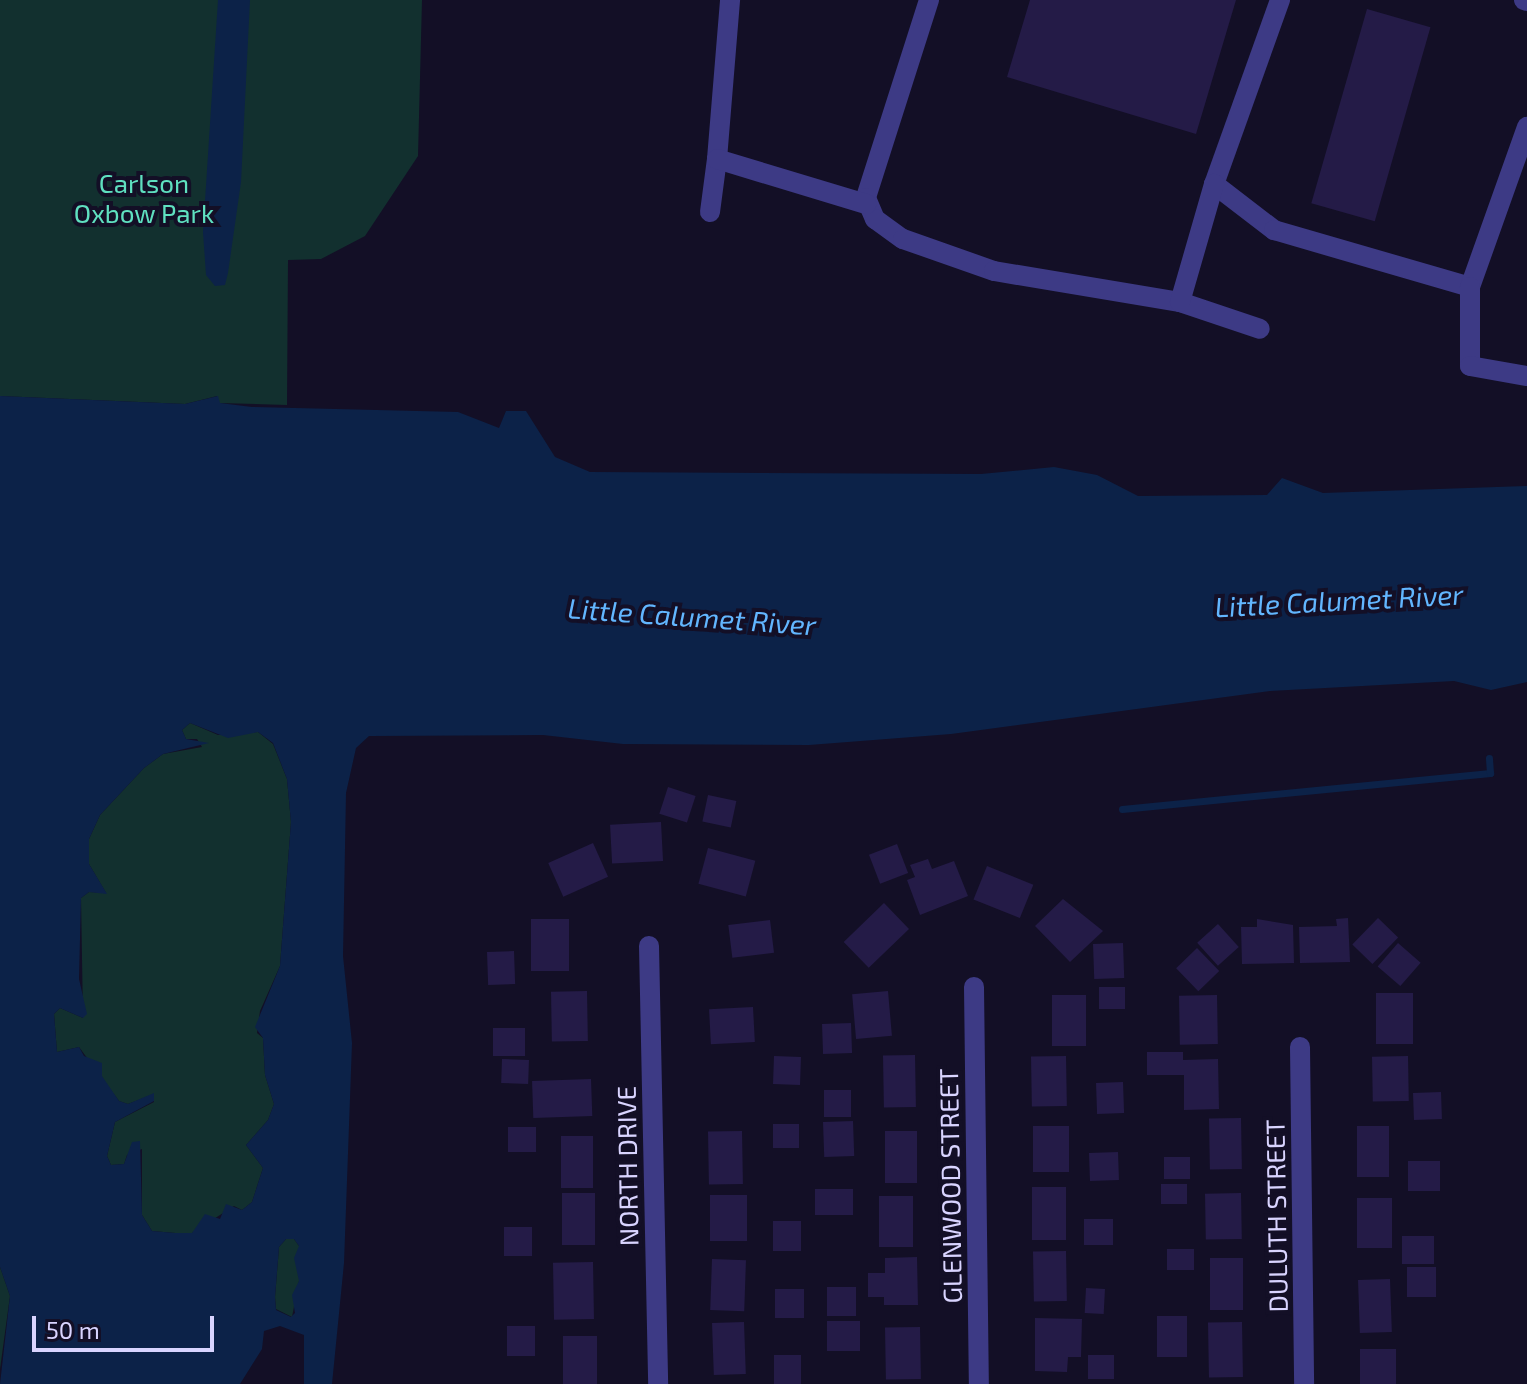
<!DOCTYPE html>
<html>
<head>
<meta charset="utf-8">
<style>
	body { margin:0 }
	#map { position:relative; width:1527px; height:1384px; overflow:hidden; background:#130f26; font-family:"Exo 2",sans-serif }
	div>[style] { position:absolute }
	.green>* { inset:0; background:#12302f }
	.water>* { inset:0; background:#0c2248 }
	.stream>* { height:7px; margin:-3.5px; padding:0 3.5px; transform-origin:3.5px; border-radius:3.5px; background:#0c2248 }
	.building>* { inset:0; background:#241b47; transform-origin:0 0 }
	.minor>* { height:20px; margin:-10px; padding:0 10px; transform-origin:10px; border-radius:10px; background:#3d3a85 }
	span { translate:-50% -50%; white-space:nowrap; text-align:center; line-height:1.15; -webkit-text-stroke:8px #130f26; paint-order:stroke }
	.park-label { font-size:26px; color:#5fe0c0 }
	.street-label { font-size:26px; color:#d9d4ff }
	.water-label { font-size:28px; color:#62b6ff; font-style:italic }
	.scale { position:absolute; left:32px; top:1316px; width:182px; height:36px; box-sizing:border-box; border:4px solid #d9d4ff; border-top:0; padding-left:10px; font-size:24px; line-height:28px; white-space:nowrap; color:#d9d4ff; -webkit-text-stroke:6px #130f26; paint-order:stroke }
</style>
</head>
<body>
<div id="map">
	<div class="green">
		<div style="clip-path:polygon(0 0,422px 0,418px 156px,365px 236px,321px 259px,288px 260px,287px 405px,219px 403px,217px 396px,185px 404px,0 396px)"></div>
		<div style="clip-path:polygon(190px 723px,218px 735px,258px 732px,273px 744px,287px 779px,291px 822px,280px 966px,260px 1011px,257px 1033px,263px 1038px,265px 1075px,274px 1104px,268px 1120px,246px 1145px,263px 1168px,252px 1202px,242px 1210px,234px 1206px,192px 1233px,175px 1233px,152px 1231px,142px 1215px,142px 1149px,127px 1155px,124px 1164px,111px 1165px,107px 1156px,115px 1122px,154px 1102px,154px 1094px,128px 1104px,119px 1101px,79px 1047px,57px 1052px,54px 1014px,60px 1008px,83px 1018px,81px 898px,89px 892px,106px 893px,89px 864px,89px 839px,100px 815px,144px 768px,163px 754px,202px 747px,197px 739px,186px 739px,182px 730px)"></div>
		<div style="clip-path:polygon(286px 1239px,294px 1239px,299px 1246px,299px 1281px,292px 1317px,276px 1309px,275px 1297px,279px 1247px)"></div>
		<div style="clip-path:polygon(0 1267px,10px 1296px,0 1369px)"></div>
	</div>
	<div class="water">
		<div style="clip-path:polygon(218px 0,250px 0,241px 182px,228px 273px,225px 285px,215px 286px,206px 275px,203px 232px)"></div>
		<div style="clip-path:polygon(evenodd,0 396px,185px 404px,218px 396px,220px 403px,252px 407px,458px 412px,499px 428px,506px 411px,526px 411px,555px 457px,590px 472px,981px 474px,1054px 467px,1097px 475px,1138px 496px,1267px 495px,1282px 478px,1323px 493px,1527px 486px,1527px 682px,1491px 690px,1454px 681px,1270px 691px,951px 734px,809px 745px,623px 744px,543px 735px,369px 736px,356px 748px,346px 793px,343px 956px,352px 1043px,344px 1263px,332px 1384px,304px 1384px,304px 1335px,280px 1326px,264px 1331px,262px 1349px,240px 1384px,0 1384px,10px 1296px,0 1267px,0 396px,190px 723px,228px 738px,258px 732px,273px 743px,287px 779px,291px 822px,280px 966px,255px 1027px,263px 1038px,265px 1075px,274px 1104px,268px 1120px,246px 1145px,263px 1168px,252px 1202px,242px 1210px,226px 1204px,220px 1219px,205px 1214px,192px 1233px,175px 1233px,152px 1231px,142px 1215px,140px 1141px,132px 1142px,124px 1164px,111px 1165px,107px 1156px,115px 1122px,154px 1101px,154px 1093px,128px 1104px,119px 1101px,102px 1076px,102px 1063px,84px 1056px,79px 1047px,57px 1052px,54px 1014px,60px 1008px,83px 1018px,87px 1014px,79px 979px,81px 898px,89px 892px,107px 894px,89px 864px,89px 839px,100px 815px,144px 768px,163px 754px,209px 743px,186px 739px,182px 730px,190px 723px,0 396px,286px 1239px,294px 1239px,299px 1246px,294px 1258px,299px 1281px,292px 1295px,295px 1313px,291px 1317px,276px 1310px,275px 1297px,279px 1247px,286px 1239px)"></div>
	</div>
	<div class="stream">
		<div style="left:1122px;top:809px;width:370px;rotate:-5.6deg"></div>
		<div style="left:1490px;top:773px;width:15px;rotate:-94deg"></div>
	</div>
	<div class="building">
		<div style="clip-path:polygon(1030px 0,1236px 0,1196px 134px,1007px 77px)"></div>
		<div style="left:1367px;top:9px;width:66px;height:202px;rotate:16deg"></div>
		<div style="left:668px;top:787px;width:29px;height:28px;rotate:18deg"></div>
		<div style="left:708px;top:795px;width:29px;height:27px;rotate:12deg"></div>
		<div style="left:661px;top:822px;width:39px;height:51px;rotate:87deg"></div>
		<div style="left:593px;top:843px;width:37px;height:49px;rotate:66deg"></div>
		<div style="left:897px;top:844px;width:31px;height:30px;rotate:69deg"></div>
		<div style="left:708px;top:848px;width:49px;height:37px;rotate:15deg"></div>
		<div style="clip-path:polygon(928px 859px,932px 869px,954px 861px,968px 896px,920px 915px,907px 880px,915px 877px,910px 865px)"></div>
		<div style="left:987px;top:866px;width:50px;height:36px;rotate:22deg"></div>
		<div style="clip-path:polygon(1063px 899px,1103px 931px,1070px 962px,1035px 926px)"></div>
		<div style="left:884px;top:903px;width:36px;height:56px;rotate:46deg"></div>
		<div style="clip-path:polygon(1348px 918px,1350px 962px,1300px 963px,1299px 927px,1337px 926px,1336px 919px)"></div>
		<div style="left:1378px;top:918px;width:28px;height:37px;rotate:44deg"></div>
		<div style="left:531px;top:919px;width:38px;height:52px"></div>
		<div style="clip-path:polygon(1257px 919px,1293px 925px,1294px 963px,1242px 964px,1241px 927px,1257px 927px)"></div>
		<div style="left:770px;top:920px;width:33px;height:42px;rotate:83deg"></div>
		<div style="left:1218px;top:924px;width:31px;height:28px;rotate:48deg"></div>
		<div style="left:1123px;top:943px;width:35px;height:30px;rotate:88deg"></div>
		<div style="left:1398px;top:943px;width:30px;height:31px;rotate:41deg"></div>
		<div style="left:1197px;top:948px;width:32px;height:29px;rotate:46deg"></div>
		<div style="left:514px;top:951px;width:33px;height:27px;rotate:88deg"></div>
		<div style="left:1099px;top:987px;width:26px;height:22px"></div>
		<div style="left:587px;top:991px;width:50px;height:36px;rotate:89deg"></div>
		<div style="left:888px;top:991px;width:45px;height:36px;rotate:85deg"></div>
		<div style="left:1376px;top:993px;width:37px;height:51px"></div>
		<div style="left:1052px;top:995px;width:34px;height:51px"></div>
		<div style="left:1217px;top:995px;width:49px;height:38px;rotate:89deg"></div>
		<div style="left:753px;top:1007px;width:35px;height:44px;rotate:87deg"></div>
		<div style="left:851px;top:1023px;width:30px;height:29px;rotate:88deg"></div>
		<div style="left:493px;top:1028px;width:32px;height:28px"></div>
		<div style="clip-path:polygon(1147px 1052px,1183px 1052px,1183px 1060px,1218px 1059px,1219px 1109px,1184px 1110px,1184px 1075px,1147px 1075px)"></div>
		<div style="left:915px;top:1055px;width:52px;height:32px;rotate:89deg"></div>
		<div style="left:774px;top:1056px;width:27px;height:28px;rotate:2deg"></div>
		<div style="left:1066px;top:1056px;width:50px;height:35px;rotate:89deg"></div>
		<div style="left:1408px;top:1056px;width:45px;height:36px;rotate:89deg"></div>
		<div style="left:502px;top:1059px;width:27px;height:24px;rotate:2deg"></div>
		<div style="left:591px;top:1079px;width:37px;height:59px;rotate:88deg"></div>
		<div style="left:1123px;top:1082px;width:31px;height:27px;rotate:88deg"></div>
		<div style="left:824px;top:1090px;width:27px;height:27px"></div>
		<div style="left:1441px;top:1092px;width:27px;height:28px;rotate:88deg"></div>
		<div style="left:1241px;top:1118px;width:51px;height:32px;rotate:89deg"></div>
		<div style="left:853px;top:1121px;width:35px;height:30px;rotate:88deg"></div>
		<div style="left:773px;top:1124px;width:26px;height:24px"></div>
		<div style="left:1033px;top:1126px;width:36px;height:46px"></div>
		<div style="left:1389px;top:1126px;width:51px;height:32px;rotate:90deg"></div>
		<div style="left:536px;top:1127px;width:25px;height:28px;rotate:90deg"></div>
		<div style="left:742px;top:1131px;width:53px;height:34px;rotate:89deg"></div>
		<div style="left:885px;top:1131px;width:32px;height:52px"></div>
		<div style="left:561px;top:1136px;width:32px;height:52px"></div>
		<div style="left:1118px;top:1152px;width:28px;height:29px;rotate:88deg"></div>
		<div style="left:1190px;top:1157px;width:22px;height:26px;rotate:90deg"></div>
		<div style="left:1408px;top:1161px;width:32px;height:30px"></div>
		<div style="left:1187px;top:1184px;width:20px;height:26px;rotate:90deg"></div>
		<div style="left:1032px;top:1187px;width:34px;height:53px"></div>
		<div style="left:853px;top:1189px;width:26px;height:38px;rotate:90deg"></div>
		<div style="left:562px;top:1193px;width:33px;height:52px"></div>
		<div style="left:1241px;top:1193px;width:46px;height:36px;rotate:89deg"></div>
		<div style="left:710px;top:1195px;width:37px;height:46px"></div>
		<div style="left:879px;top:1196px;width:34px;height:51px"></div>
		<div style="left:1357px;top:1198px;width:35px;height:50px"></div>
		<div style="left:1084px;top:1219px;width:29px;height:26px"></div>
		<div style="left:801px;top:1221px;width:30px;height:28px;rotate:90deg"></div>
		<div style="left:504px;top:1227px;width:28px;height:29px"></div>
		<div style="left:1402px;top:1236px;width:32px;height:28px"></div>
		<div style="left:1194px;top:1249px;width:21px;height:27px;rotate:90deg"></div>
		<div style="left:1066px;top:1251px;width:50px;height:33px;rotate:89deg"></div>
		<div style="clip-path:polygon(917px 1257px,918px 1305px,884px 1305px,884px 1297px,868px 1297px,868px 1273px,885px 1273px,885px 1258px)"></div>
		<div style="left:1210px;top:1258px;width:33px;height:52px"></div>
		<div style="left:712px;top:1259px;width:34px;height:51px;rotate:2deg"></div>
		<div style="left:593px;top:1262px;width:57px;height:40px;rotate:89deg"></div>
		<div style="left:1407px;top:1267px;width:29px;height:30px"></div>
		<div style="left:1390px;top:1279px;width:53px;height:32px;rotate:88deg"></div>
		<div style="left:827px;top:1287px;width:29px;height:29px"></div>
		<div style="left:1086px;top:1288px;width:19px;height:25px;rotate:3deg"></div>
		<div style="left:775px;top:1289px;width:29px;height:29px"></div>
		<div style="left:1157px;top:1316px;width:30px;height:41px"></div>
		<div style="clip-path:polygon(1035px 1318px,1082px 1319px,1081px 1357px,1068px 1357px,1067px 1372px,1035px 1371px)"></div>
		<div style="left:827px;top:1321px;width:33px;height:30px"></div>
		<div style="left:744px;top:1322px;width:52px;height:32px;rotate:88deg"></div>
		<div style="left:1242px;top:1322px;width:55px;height:34px;rotate:89deg"></div>
		<div style="left:507px;top:1326px;width:28px;height:30px"></div>
		<div style="left:920px;top:1327px;width:52px;height:35px;rotate:89deg"></div>
		<div style="left:597px;top:1336px;width:48px;height:34px;rotate:90deg"></div>
		<div style="left:1360px;top:1349px;width:36px;height:35px"></div>
		<div style="left:774px;top:1355px;width:27px;height:29px"></div>
		<div style="left:1088px;top:1355px;width:26px;height:24px"></div>
	</div>
	<div class="minor">
		<div style="left:929px;top:0;width:208px;rotate:107.7deg"></div>
		<div style="left:866px;top:198px;width:23px;rotate:67deg"></div>
		<div style="left:875px;top:219px;width:34px;rotate:36deg"></div>
		<div style="left:903px;top:239px;width:96px;rotate:19.4deg"></div>
		<div style="left:994px;top:271px;width:189px;rotate:9.5deg"></div>
		<div style="left:1180px;top:302px;width:84px;rotate:18.6deg"></div>
		<div style="left:1280px;top:0;width:195px;rotate:109.7deg"></div>
		<div style="left:1214px;top:184px;width:76px;rotate:37.5deg"></div>
		<div style="left:1274px;top:230px;width:204px;rotate:16.2deg"></div>
		<div style="left:1470px;top:287px;width:170px;rotate:-70.4deg"></div>
		<div style="left:1524px;top:0;width:3px;rotate:18deg"></div>
		<div style="left:717px;top:159px;width:160px;rotate:-85.3deg"></div>
		<div style="left:710px;top:212px;width:53px;rotate:-82.5deg"></div>
		<div style="left:717px;top:159px;width:156px;rotate:16.8deg"></div>
		<div style="left:1470px;top:287px;width:79px;rotate:90deg"></div>
		<div style="left:1470px;top:366px;width:58px;rotate:10deg"></div>
		<div style="left:1180px;top:302px;width:123px;rotate:-73.9deg"></div>
		<div style="left:649px;top:946px;width:438px;rotate:88.8deg"></div>
		<div style="left:974px;top:987px;width:397px;rotate:89.3deg"></div>
		<div style="left:1300px;top:1047px;width:337px;rotate:89.3deg"></div>
	</div>
	<div class="park-label">
		<span style="left:144px;top:198px">Carlson<br>Oxbow Park</span>
	</div>
	<div class="street-label">
		<span style="left:627px;top:1166px;rotate:-91deg">NORTH DRIVE</span>
		<span style="left:950px;top:1186px;rotate:-91deg">GLENWOOD STREET</span>
		<span style="left:1276px;top:1216px;rotate:-91deg">DULUTH STREET</span>
	</div>
	<div class="water-label">
		<span style="left:1339px;top:600px;rotate:-3deg">Little Calumet River</span>
		<span style="left:692px;top:616px;rotate:4deg">Little Calumet River</span>
	</div>
	<div class="scale">50 m</div>
</div>
</body>
</html>
